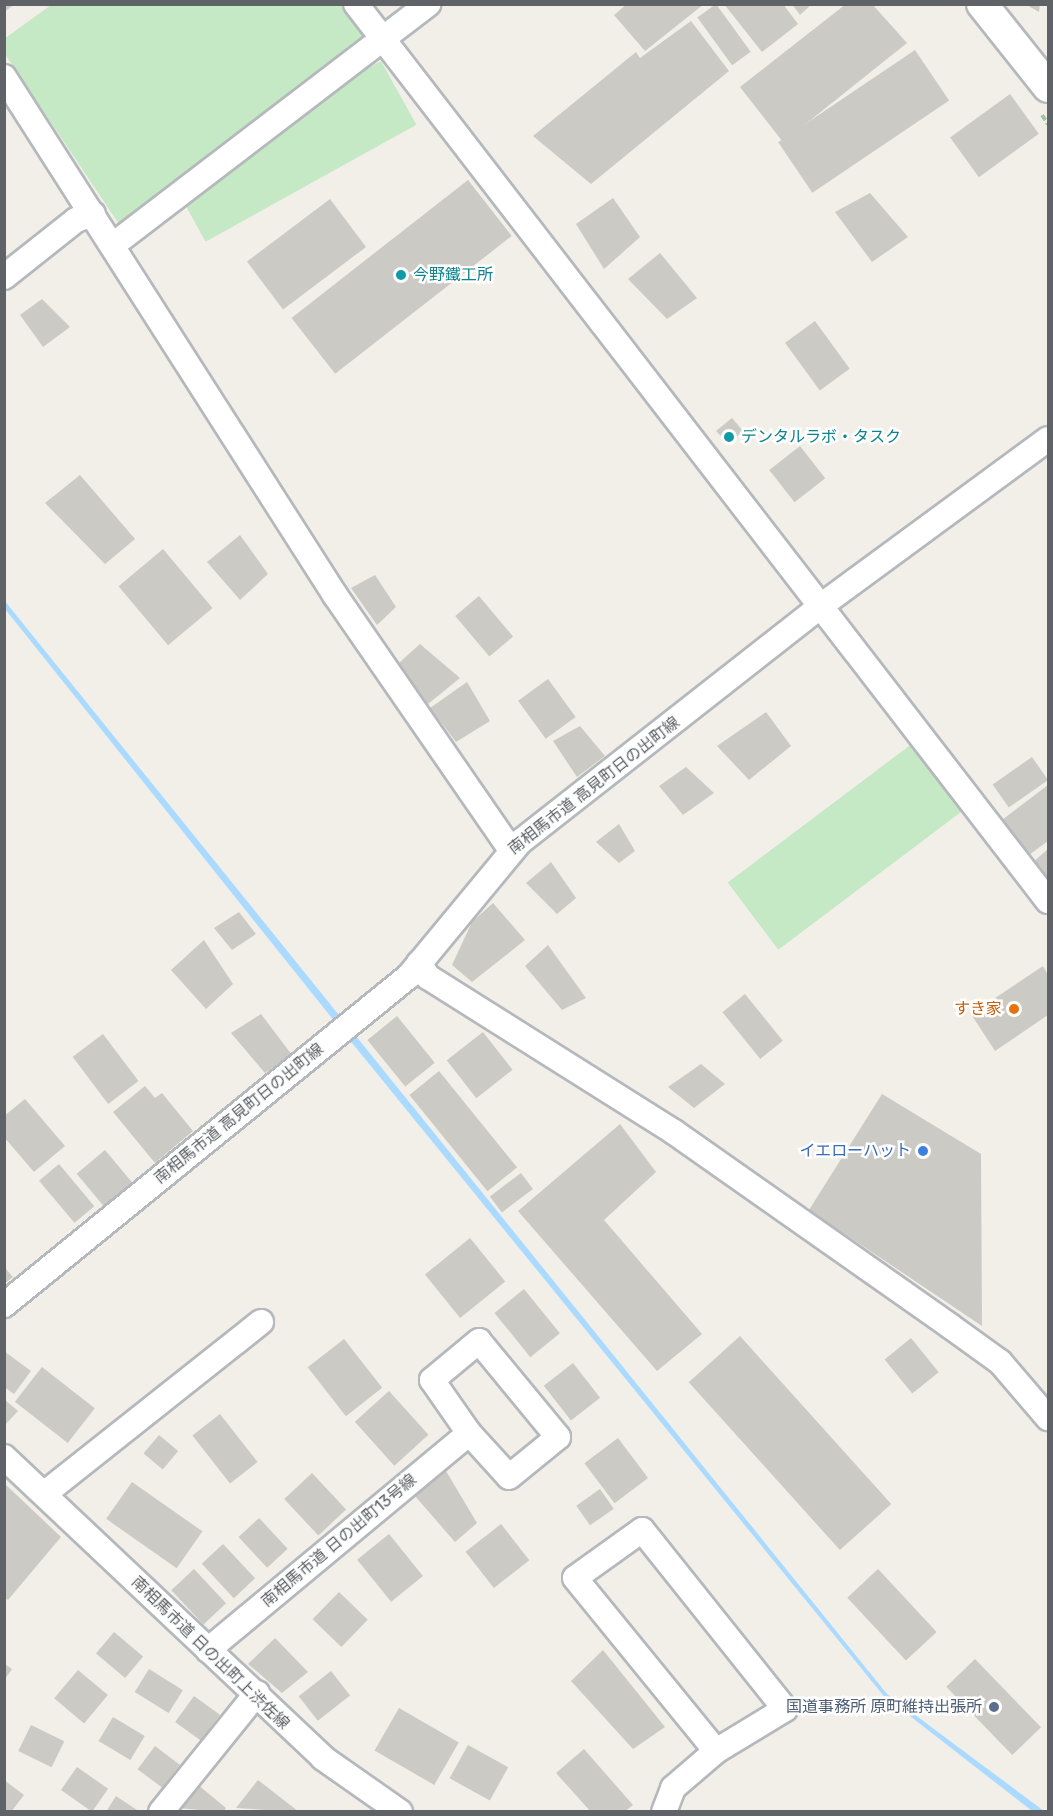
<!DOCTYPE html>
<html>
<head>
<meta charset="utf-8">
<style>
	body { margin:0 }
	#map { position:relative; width:1053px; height:1816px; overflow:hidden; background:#f1efe8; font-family:Rubik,"Noto Sans JP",sans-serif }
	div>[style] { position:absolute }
	.green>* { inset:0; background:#c5e8c5; transform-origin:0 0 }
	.water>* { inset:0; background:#aadaff }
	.building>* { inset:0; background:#cccac5; transform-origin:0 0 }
	.path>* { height:4px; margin-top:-2px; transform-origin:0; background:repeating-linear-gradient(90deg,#9cc7a9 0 6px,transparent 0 9px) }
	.roads { filter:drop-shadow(2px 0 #b5b8bc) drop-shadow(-2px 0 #b5b8bc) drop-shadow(0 2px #b5b8bc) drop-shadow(0 -2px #b5b8bc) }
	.minor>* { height:24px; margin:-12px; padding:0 12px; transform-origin:12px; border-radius:12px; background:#fff }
	.tertiary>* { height:30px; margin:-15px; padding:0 15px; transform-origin:15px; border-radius:15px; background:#fff }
	.dots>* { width:16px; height:16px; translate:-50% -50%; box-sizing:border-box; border:3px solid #fff; border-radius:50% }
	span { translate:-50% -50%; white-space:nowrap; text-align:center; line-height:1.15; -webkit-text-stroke:5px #fff; paint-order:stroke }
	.culture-label { font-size:16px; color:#0d838f }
	.left { translate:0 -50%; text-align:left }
	.street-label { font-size:16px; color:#5f6368 }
	.food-label { font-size:16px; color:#c56008 }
	.right { translate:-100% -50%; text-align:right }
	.shop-label { font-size:16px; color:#366cbe }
	.service-label { font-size:16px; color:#4e5e75 }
	.frame { position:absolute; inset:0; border:6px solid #5f6368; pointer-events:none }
</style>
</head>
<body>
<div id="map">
	<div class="green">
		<div style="clip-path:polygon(340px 4px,369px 41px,121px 227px,5px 54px,4px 39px,51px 5px)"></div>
		<div style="left:381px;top:61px;width:73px;height:241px;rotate:61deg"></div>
		<div style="left:913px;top:743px;width:84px;height:232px;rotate:53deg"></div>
	</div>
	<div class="water">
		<div style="clip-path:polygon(4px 600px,887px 1694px,1044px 1811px,1032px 1811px,883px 1695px,335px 1022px,5px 609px)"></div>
	</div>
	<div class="building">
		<div style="clip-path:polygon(4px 4px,15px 4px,4px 12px)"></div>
		<div style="clip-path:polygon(627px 4px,704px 4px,645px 51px,614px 15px)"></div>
		<div style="left:716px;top:4px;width:59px;height:23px;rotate:54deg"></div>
		<div style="clip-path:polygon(724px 4px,783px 4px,798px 24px,762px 52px)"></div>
		<div style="clip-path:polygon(792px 4px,812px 4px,800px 15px)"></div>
		<div style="clip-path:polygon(846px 4px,872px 4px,907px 43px,783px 142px,740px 87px)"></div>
		<div style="clip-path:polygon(1025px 4px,1040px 4px,1039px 12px)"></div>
		<div style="clip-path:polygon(691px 21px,729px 71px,591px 184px,533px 136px,636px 52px,640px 58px)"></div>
		<div style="left:915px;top:50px;width:61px;height:165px;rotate:56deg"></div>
		<div style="left:1010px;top:94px;width:49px;height:74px;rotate:54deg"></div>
		<div style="left:468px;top:180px;width:71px;height:224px;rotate:52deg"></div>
		<div style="clip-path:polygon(870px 193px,908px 237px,872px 262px,835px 212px)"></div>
		<div style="clip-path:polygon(613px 198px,640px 237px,604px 269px,576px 224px)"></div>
		<div style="left:330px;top:199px;width:60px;height:104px;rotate:53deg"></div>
		<div style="clip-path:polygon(660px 253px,697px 298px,667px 319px,628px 279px)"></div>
		<div style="clip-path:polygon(42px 299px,70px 327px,43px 347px,20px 315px)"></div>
		<div style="left:815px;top:321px;width:59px;height:37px;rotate:54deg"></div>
		<div style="clip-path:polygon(732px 418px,743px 431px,729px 444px,716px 431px)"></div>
		<div style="left:800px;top:446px;width:41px;height:39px;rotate:52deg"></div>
		<div style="clip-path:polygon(80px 475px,135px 539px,105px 564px,45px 503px)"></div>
		<div style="clip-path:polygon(240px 535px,268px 574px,240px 600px,207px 562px)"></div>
		<div style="left:163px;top:549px;width:77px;height:58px;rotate:50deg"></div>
		<div style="clip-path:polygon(375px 575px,396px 607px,377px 625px,351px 588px)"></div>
		<div style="left:479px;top:596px;width:53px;height:31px;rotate:50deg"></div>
		<div style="clip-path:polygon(420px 644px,460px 678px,428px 704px,399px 663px)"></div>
		<div style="left:548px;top:679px;width:47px;height:37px;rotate:54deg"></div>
		<div style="clip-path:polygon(467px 682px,490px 721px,456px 742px,430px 708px)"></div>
		<div style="clip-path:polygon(766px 712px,791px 746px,749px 780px,717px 746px)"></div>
		<div style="clip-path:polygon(580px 726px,605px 756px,577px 777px,553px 741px)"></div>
		<div style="left:1032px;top:757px;width:28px;height:48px;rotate:55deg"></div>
		<div style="clip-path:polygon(686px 767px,714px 793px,683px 815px,659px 786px)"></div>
		<div style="clip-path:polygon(1048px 785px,1048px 841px,1029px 855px,1002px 820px)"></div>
		<div style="clip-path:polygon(619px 824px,635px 851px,619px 863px,596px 842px)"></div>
		<div style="clip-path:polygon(1048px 849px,1048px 882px,1032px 863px)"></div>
		<div style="clip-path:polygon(551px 862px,576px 898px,557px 914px,526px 883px)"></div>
		<div style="clip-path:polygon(493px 903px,525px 940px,472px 982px,452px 965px,472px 922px)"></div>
		<div style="clip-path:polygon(239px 912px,256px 934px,232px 950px,214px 928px)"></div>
		<div style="clip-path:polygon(204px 940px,233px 984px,206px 1009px,171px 970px)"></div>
		<div style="clip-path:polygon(548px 945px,586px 998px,562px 1010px,525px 966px)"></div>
		<div style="clip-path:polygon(1043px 966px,1048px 975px,1048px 1015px,995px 1051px,971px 1014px)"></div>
		<div style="left:745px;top:994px;width:60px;height:29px;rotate:51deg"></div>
		<div style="clip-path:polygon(261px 1014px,292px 1055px,265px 1073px,231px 1033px)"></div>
		<div style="left:397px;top:1016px;width:60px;height:38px;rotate:51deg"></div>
		<div style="left:483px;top:1032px;width:48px;height:46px;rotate:52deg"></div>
		<div style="left:103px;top:1034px;width:59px;height:38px;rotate:53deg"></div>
		<div style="clip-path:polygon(701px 1064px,725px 1084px,694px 1108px,668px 1087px)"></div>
		<div style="left:439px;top:1071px;width:124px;height:38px;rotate:51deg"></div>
		<div style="clip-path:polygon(145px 1086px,155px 1098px,162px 1093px,193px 1131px,155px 1163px,113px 1112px)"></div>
		<div style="clip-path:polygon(882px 1094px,981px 1154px,982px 1326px,809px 1210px)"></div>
		<div style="clip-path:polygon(25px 1099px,65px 1146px,34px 1172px,4px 1137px,4px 1116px)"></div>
		<div style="clip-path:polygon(620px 1124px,656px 1172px,604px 1220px,702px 1334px,657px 1371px,518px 1211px)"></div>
		<div style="left:105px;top:1150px;width:42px;height:37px;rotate:50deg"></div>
		<div style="left:59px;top:1164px;width:55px;height:26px;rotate:50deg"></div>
		<div style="left:521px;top:1173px;width:20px;height:39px;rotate:53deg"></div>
		<div style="left:470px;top:1238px;width:56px;height:58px;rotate:51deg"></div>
		<div style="clip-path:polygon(4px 1267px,13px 1277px,4px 1284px)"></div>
		<div style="left:524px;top:1289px;width:57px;height:38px;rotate:51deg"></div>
		<div style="left:740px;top:1336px;width:226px;height:69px;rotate:48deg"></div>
		<div style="left:911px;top:1338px;width:44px;height:34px;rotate:51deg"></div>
		<div style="left:344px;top:1339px;width:62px;height:46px;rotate:52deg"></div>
		<div style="clip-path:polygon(4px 1351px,31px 1371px,14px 1394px,4px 1387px)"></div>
		<div style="left:573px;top:1363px;width:44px;height:37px;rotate:52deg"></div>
		<div style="left:42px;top:1367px;width:67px;height:44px;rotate:38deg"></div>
		<div style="left:389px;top:1391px;width:59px;height:46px;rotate:48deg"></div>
		<div style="clip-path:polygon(4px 1399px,18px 1411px,4px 1426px)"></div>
		<div style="left:220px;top:1414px;width:61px;height:35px;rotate:52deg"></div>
		<div style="left:159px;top:1435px;width:25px;height:24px;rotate:40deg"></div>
		<div style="left:618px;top:1438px;width:50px;height:42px;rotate:53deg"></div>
		<div style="clip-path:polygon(446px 1471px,477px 1523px,455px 1542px,415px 1496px)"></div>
		<div style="left:312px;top:1473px;width:50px;height:38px;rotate:47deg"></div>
		<div style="left:132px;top:1482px;width:86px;height:45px;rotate:35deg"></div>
		<div style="clip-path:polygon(4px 1483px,61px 1537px,8px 1600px,4px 1597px)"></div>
		<div style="left:600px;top:1489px;width:24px;height:29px;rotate:55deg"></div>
		<div style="left:259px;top:1518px;width:42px;height:28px;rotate:47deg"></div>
		<div style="left:501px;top:1524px;width:46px;height:45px;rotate:52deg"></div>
		<div style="left:389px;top:1534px;width:54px;height:41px;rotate:51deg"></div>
		<div style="left:223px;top:1544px;width:47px;height:29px;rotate:47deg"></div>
		<div style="left:194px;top:1569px;width:47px;height:31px;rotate:47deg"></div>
		<div style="left:878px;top:1569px;width:86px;height:42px;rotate:47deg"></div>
		<div style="left:339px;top:1592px;width:40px;height:38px;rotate:44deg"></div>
		<div style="left:114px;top:1632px;width:38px;height:28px;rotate:40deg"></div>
		<div style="clip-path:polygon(275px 1638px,308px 1672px,282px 1693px,248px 1664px)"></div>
		<div style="clip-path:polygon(603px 1650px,665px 1727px,633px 1749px,571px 1681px)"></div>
		<div style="left:975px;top:1659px;width:95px;height:40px;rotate:46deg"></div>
		<div style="clip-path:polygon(5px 1664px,12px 1669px,5px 1679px)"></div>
		<div style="left:149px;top:1669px;width:40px;height:27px;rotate:32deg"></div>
		<div style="left:78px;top:1670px;width:39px;height:37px;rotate:40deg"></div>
		<div style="left:331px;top:1671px;width:31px;height:41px;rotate:52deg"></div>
		<div style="left:194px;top:1696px;width:32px;height:32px;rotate:36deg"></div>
		<div style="left:399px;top:1708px;width:69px;height:49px;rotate:30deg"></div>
		<div style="left:113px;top:1717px;width:37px;height:28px;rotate:31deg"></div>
		<div style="left:31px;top:1725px;width:37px;height:29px;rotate:26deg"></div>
		<div style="left:468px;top:1745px;width:46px;height:38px;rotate:29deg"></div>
		<div style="left:155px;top:1746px;width:31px;height:29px;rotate:37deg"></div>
		<div style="clip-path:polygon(584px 1749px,633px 1805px,624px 1812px,591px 1812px,556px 1773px)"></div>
		<div style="left:77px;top:1767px;width:38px;height:28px;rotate:35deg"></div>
		<div style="clip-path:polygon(4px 1780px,24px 1795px,11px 1812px,4px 1812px)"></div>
		<div style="clip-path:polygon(258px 1780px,299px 1812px,236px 1808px)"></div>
		<div style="clip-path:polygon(197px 1784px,226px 1808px,223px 1812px,177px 1808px)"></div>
		<div style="clip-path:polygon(116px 1796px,140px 1812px,106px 1812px)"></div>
	</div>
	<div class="path">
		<div style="left:1042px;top:115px;width:11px;rotate:56deg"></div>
	</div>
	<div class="roads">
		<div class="minor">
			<div style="left:356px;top:4px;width:1133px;rotate:52.35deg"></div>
			<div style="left:4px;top:77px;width:615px;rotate:57.42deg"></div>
			<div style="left:335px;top:595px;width:310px;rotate:55.4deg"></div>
			<div style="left:113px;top:245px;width:397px;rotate:-37.4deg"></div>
			<div style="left:4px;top:277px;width:92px;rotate:-38.4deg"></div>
			<div style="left:76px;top:220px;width:18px;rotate:-19deg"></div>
			<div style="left:419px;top:963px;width:17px;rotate:57deg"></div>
			<div style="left:428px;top:977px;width:291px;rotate:32.2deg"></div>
			<div style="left:674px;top:1132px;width:337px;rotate:35.1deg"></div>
			<div style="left:950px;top:1326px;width:62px;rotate:35.8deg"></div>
			<div style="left:1000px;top:1362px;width:74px;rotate:49.4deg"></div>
			<div style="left:4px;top:1305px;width:522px;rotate:-39.09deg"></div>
			<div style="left:409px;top:976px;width:174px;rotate:-50.4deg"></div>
			<div style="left:520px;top:842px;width:384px;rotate:-38.1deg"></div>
			<div style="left:822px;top:605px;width:280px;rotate:-36.3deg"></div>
			<div style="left:4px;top:1457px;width:439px;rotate:43.3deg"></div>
			<div style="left:323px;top:1758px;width:94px;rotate:35deg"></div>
			<div style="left:44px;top:1494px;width:277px;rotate:-38.4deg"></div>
			<div style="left:208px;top:1650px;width:339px;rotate:-39.7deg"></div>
			<div style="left:469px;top:1433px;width:59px;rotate:47.7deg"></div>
			<div style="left:509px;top:1477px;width:63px;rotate:-39.2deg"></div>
			<div style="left:558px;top:1437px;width:124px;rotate:-129.5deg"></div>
			<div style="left:479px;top:1341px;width:61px;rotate:140.3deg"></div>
			<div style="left:432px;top:1380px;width:65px;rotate:55.1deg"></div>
			<div style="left:161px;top:1812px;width:153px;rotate:-51.1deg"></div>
			<div style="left:664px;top:1812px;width:26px;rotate:-69deg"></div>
			<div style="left:673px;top:1788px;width:57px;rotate:-40.7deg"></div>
			<div style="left:716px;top:1751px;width:81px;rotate:-31.3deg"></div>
			<div style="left:785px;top:1709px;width:229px;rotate:-128.6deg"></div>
			<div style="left:642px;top:1530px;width:82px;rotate:144.4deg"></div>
			<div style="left:575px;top:1578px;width:223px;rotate:50.8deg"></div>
		</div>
		<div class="tertiary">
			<div style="left:982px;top:4px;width:106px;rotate:51.5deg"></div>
		</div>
	</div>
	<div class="dots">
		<div style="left:401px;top:275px;background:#0f9aa8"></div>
		<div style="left:729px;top:437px;background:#0f9aa8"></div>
		<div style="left:1014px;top:1009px;background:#e8710a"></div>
		<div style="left:923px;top:1151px;background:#3f7fe0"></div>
		<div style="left:994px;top:1707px;background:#5c6f8a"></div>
	</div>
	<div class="culture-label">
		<span class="left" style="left:413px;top:275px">今野鐵工所</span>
		<span class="left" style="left:741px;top:437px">デンタルラボ・タスク</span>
	</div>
	<div class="street-label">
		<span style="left:594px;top:786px;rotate:-38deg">南相馬市道 高見町日の出町線</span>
		<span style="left:239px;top:1114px;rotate:-39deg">南相馬市道 高見町日の出町線</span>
		<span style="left:339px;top:1541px;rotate:-40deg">南相馬市道 日の出町13号線</span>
		<span style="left:210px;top:1653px;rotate:44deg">南相馬市道 日の出町上渋佐線</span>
	</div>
	<div class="food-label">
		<span class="right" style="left:1002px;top:1009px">すき家</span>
	</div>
	<div class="shop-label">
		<span class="right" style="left:911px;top:1151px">イエローハット</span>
	</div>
	<div class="service-label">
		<span class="right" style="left:982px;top:1707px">国道事務所 原町維持出張所</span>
	</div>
	<div class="frame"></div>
</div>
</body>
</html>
